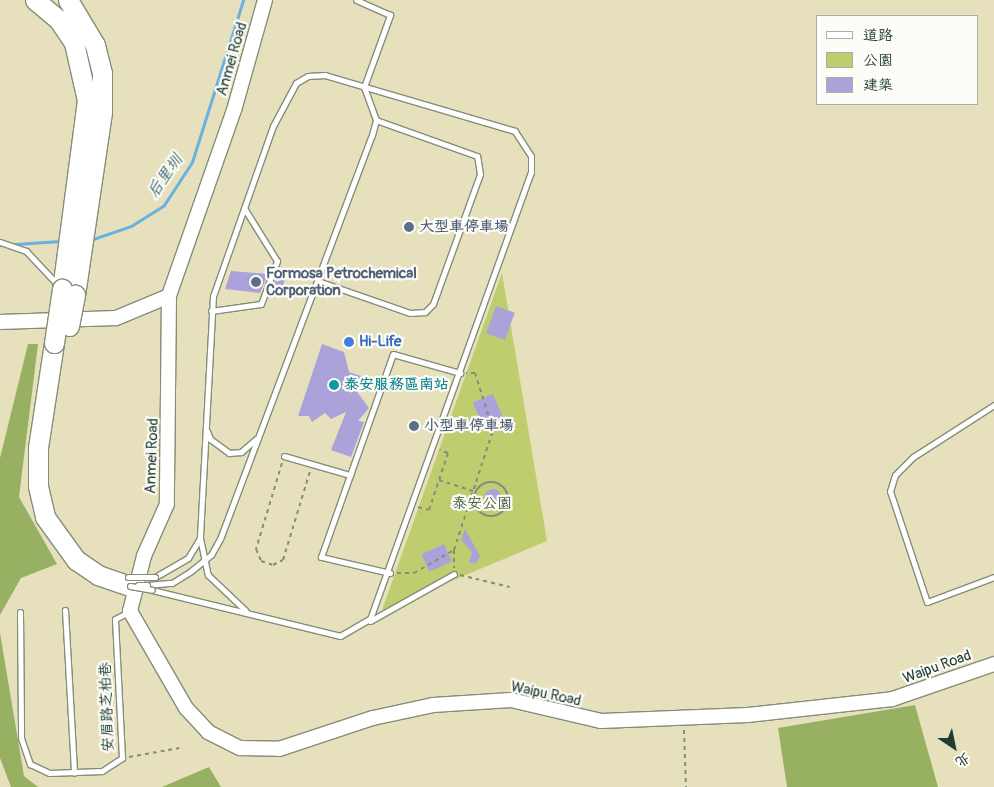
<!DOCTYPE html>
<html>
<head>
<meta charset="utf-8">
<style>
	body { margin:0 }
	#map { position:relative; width:994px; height:787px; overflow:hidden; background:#e7e0bd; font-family:Pangolin,"LXGW WenKai TC",sans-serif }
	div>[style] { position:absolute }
	.green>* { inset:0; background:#c0cd6f }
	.forest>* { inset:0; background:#98b062 }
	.stream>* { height:3px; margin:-1.5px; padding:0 1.5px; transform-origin:1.5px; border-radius:1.5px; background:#68b1e0 }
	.building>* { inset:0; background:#aaa2d9; transform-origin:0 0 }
	.round { border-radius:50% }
	.path>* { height:2px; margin-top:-1px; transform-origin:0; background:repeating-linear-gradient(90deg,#838e78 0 4px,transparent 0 8px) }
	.path>.ring { margin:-1px; padding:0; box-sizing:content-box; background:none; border:2px solid #838e78; border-radius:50% }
	.roads { filter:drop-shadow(1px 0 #838e78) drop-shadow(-1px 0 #838e78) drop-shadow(0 1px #838e78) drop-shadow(0 -1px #838e78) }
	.lane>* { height:5px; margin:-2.5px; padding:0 2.5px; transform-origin:2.5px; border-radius:2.5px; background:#fff }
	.secondary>* { height:14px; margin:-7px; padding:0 7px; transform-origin:7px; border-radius:7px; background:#fff }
	.highway>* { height:19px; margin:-9.5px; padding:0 9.5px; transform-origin:9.5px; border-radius:9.5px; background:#fff }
	.bridges { filter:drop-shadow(1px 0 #838e78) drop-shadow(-1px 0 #838e78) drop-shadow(0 1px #838e78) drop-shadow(0 -1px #838e78) }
	.lane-bridge>* { height:5px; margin:-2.5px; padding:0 2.5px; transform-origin:2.5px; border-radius:2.5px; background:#fff }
	.highway-bridge>* { height:19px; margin:-9.5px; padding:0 9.5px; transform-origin:9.5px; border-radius:9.5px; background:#fff }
	.dots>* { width:14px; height:14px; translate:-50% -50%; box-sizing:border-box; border:2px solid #fdfcf7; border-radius:50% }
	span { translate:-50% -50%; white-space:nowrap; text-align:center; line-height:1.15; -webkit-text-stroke:4.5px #fdfcf7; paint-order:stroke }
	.street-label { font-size:15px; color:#1f3d34 }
	.service-label { font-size:15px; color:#4e5e75; font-weight:700 }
	.left { translate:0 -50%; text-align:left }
	.shop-label { font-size:15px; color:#366cbe; font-weight:700 }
	.culture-label { font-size:15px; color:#0d838f; font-weight:700 }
	.park-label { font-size:15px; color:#476143 }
	.water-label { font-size:16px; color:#356068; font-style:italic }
	.legend { position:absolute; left:816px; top:15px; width:162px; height:90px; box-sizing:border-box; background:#fdfcf7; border:1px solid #a4b0a9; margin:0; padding:6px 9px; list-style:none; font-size:15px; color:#1f3d34 }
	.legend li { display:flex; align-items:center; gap:10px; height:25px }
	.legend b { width:25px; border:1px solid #a4b0a9 }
	.north { position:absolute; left:929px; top:722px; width:50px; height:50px; -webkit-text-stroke:4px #fdfcf7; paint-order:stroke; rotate:146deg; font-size:14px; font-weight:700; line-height:20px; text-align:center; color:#1f3d34 }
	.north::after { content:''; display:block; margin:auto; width:18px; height:22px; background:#1f3d34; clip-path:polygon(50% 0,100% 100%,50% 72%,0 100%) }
</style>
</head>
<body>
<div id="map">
	<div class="green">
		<div style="clip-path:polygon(502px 273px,547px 541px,382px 610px)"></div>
	</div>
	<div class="forest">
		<div style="clip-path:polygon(28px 344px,38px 344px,19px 497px,57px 564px,21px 578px,0 615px,0 458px)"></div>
		<div style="clip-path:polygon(0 633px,24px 776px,38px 787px,11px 787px,0 758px)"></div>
		<div style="clip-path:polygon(915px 705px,938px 787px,787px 787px,778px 728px)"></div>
		<div style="clip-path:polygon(209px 767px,221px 787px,162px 787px)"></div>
	</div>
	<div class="stream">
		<div style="left:90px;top:240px;width:43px;rotate:-18.9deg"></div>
		<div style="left:131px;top:226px;width:39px;rotate:-32deg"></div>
		<div style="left:164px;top:205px;width:51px;rotate:-56.9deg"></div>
		<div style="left:192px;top:162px;width:170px;rotate:-72.5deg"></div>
		<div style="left:0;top:245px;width:61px;rotate:-3.8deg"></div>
	</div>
	<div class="building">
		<div style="clip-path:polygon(231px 271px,268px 274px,260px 293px,225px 289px)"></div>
		<div style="left:278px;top:272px;width:9px;height:19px;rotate:18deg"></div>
		<div style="left:496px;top:306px;width:20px;height:29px;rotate:20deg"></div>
		<div style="clip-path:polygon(322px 344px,344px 352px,349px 372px,364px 377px,357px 392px,369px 408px,358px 421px,364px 422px,351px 457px,331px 450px,346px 412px,331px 419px,325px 413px,312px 422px,309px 416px,298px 416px)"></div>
		<div style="left:493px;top:394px;width:25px;height:22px;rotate:67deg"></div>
		<div class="round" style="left:485px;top:489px;width:16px;height:16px"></div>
		<div style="clip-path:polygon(465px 529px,480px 556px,476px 564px,469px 562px,472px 552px,461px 540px)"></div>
		<div style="left:444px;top:544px;width:19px;height:25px;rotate:65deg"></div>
	</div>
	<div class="path">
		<div style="left:282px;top:463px;width:90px;rotate:106.8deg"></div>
		<div style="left:256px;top:549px;width:13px;rotate:67deg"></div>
		<div style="left:261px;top:561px;width:13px;rotate:18deg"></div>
		<div style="left:273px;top:565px;width:11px;rotate:-27deg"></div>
		<div style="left:283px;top:560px;width:93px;rotate:-73.1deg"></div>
		<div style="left:439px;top:480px;width:38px;rotate:18deg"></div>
		<div class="ring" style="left:474px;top:482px;width:32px;height:32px"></div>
		<div style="left:418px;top:507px;width:11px;rotate:15deg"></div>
		<div style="left:429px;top:510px;width:60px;rotate:-71.6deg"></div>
		<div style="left:448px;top:453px;width:9px;rotate:-159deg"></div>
		<div style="left:454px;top:550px;width:18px;rotate:90deg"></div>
		<div style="left:397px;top:573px;width:17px"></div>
		<div style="left:414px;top:573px;width:46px;rotate:-29.9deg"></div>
		<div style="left:454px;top:550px;width:126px;rotate:-72deg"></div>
		<div style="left:493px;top:430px;width:60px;rotate:-107.5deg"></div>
		<div style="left:475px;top:373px;width:9px;rotate:180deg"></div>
		<div style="left:460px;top:575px;width:51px;rotate:13.5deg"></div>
		<div style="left:684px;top:730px;width:57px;rotate:88deg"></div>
		<div style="left:129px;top:757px;width:51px;rotate:-10.2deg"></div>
	</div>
	<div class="roads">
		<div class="lane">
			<div style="left:0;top:242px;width:28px;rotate:19deg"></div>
			<div style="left:26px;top:251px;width:47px;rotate:46.7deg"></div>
			<div style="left:318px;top:281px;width:97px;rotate:19.2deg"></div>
			<div style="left:410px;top:313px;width:15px;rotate:-4deg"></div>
			<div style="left:425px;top:312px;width:11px;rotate:-45deg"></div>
			<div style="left:433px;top:304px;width:138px;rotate:-70.1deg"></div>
			<div style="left:480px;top:174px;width:18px;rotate:-99deg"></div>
			<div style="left:477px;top:156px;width:107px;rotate:-160.4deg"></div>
			<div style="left:211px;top:311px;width:50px;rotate:-8deg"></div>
			<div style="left:261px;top:304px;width:46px;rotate:-69.6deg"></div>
			<div style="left:277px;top:261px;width:62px;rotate:-121.9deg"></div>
			<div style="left:994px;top:405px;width:96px;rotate:147.3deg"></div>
			<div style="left:913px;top:457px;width:25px;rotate:135deg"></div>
			<div style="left:895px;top:475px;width:17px;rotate:107deg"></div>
			<div style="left:890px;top:491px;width:117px;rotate:71.6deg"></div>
			<div style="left:927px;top:602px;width:72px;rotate:-20.5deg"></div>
			<div style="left:207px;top:431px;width:9px;rotate:69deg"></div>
			<div style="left:210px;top:439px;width:24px;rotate:36deg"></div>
			<div style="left:229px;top:453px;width:12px;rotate:-5deg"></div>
			<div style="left:241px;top:452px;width:20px;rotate:-41deg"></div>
			<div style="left:284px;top:456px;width:69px;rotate:16.1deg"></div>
			<div style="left:200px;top:538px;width:38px;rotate:78deg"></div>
			<div style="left:208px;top:575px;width:52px;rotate:43.5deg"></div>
			<div style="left:390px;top:573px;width:71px;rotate:-166.9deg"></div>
			<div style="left:321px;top:557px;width:215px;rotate:-70.5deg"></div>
			<div style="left:393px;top:354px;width:70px;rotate:15.8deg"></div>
			<div style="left:147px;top:585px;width:25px;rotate:-5deg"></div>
			<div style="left:172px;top:583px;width:22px;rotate:-32deg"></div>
			<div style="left:191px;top:571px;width:26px;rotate:-39deg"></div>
			<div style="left:211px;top:555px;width:18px;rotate:-61deg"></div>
			<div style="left:220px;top:539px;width:432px;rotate:-69.4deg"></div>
			<div style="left:372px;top:135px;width:16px;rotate:-75deg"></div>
			<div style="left:376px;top:120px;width:35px;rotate:-110deg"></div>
			<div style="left:364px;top:87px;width:77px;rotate:-70.1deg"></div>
			<div style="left:390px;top:15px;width:37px;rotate:-156deg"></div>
			<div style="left:152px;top:590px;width:194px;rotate:13.7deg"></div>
			<div style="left:340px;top:636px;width:34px;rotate:-30deg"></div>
			<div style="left:370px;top:619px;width:475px;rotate:-70.2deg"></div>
			<div style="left:531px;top:172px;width:16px;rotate:-90deg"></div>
			<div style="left:531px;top:156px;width:30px;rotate:-123deg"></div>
			<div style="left:515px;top:131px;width:198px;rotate:-163.6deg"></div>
			<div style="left:325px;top:75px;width:17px;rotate:177deg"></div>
			<div style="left:308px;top:76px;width:14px;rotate:150deg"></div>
			<div style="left:296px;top:83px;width:49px;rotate:118.1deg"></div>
			<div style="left:273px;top:126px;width:180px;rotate:109.4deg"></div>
			<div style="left:213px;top:296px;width:242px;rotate:93.1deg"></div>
			<div style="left:200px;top:538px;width:23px;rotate:121deg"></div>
			<div style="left:188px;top:558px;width:38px;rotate:150deg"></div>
			<div style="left:65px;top:610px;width:163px;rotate:86.8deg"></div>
			<div style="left:20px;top:612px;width:126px;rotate:89.5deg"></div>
			<div style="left:21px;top:738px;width:28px;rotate:71deg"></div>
			<div style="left:30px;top:764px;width:21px;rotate:25deg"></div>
			<div style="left:49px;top:773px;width:53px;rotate:-2.2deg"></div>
			<div style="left:102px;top:771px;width:24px;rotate:-33deg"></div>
			<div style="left:122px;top:758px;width:139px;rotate:-92.9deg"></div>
			<div style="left:115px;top:619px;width:16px;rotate:-27deg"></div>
			<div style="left:370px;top:621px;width:96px;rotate:-29.2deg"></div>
		</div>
		<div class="secondary">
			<div style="left:265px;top:0;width:114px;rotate:105.7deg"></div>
			<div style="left:234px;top:110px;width:197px;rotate:109.3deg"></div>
			<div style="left:169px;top:296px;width:208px;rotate:90.6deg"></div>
			<div style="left:167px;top:504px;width:57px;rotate:113.9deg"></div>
			<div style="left:144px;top:556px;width:57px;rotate:104.3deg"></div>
			<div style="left:130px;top:611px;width:112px;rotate:60deg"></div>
			<div style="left:186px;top:708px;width:33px;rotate:47deg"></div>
			<div style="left:208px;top:732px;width:36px;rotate:27deg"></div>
			<div style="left:240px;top:748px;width:39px;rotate:1deg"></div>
			<div style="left:279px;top:749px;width:99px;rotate:-18.3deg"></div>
			<div style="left:373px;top:718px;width:61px;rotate:-12.2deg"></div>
			<div style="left:433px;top:705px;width:78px;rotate:-3.7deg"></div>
			<div style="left:511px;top:700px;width:92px;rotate:13.1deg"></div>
			<div style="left:601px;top:721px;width:147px;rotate:-2.3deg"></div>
			<div style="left:748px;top:715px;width:145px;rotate:-6.3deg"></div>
			<div style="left:892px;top:699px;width:108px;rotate:-18.9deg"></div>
			<div style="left:0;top:322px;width:116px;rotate:-2deg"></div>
			<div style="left:116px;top:318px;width:57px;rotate:-22.5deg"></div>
		</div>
		<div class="highway">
			<div style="left:35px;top:0;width:30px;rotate:40deg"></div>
			<div style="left:58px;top:19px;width:29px;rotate:56deg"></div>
			<div style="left:74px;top:43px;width:58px;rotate:77.2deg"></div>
			<div style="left:87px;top:100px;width:191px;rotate:97.5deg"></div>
			<div style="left:68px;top:0;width:52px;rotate:59deg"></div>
			<div style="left:95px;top:45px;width:29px;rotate:76deg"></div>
			<div style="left:102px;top:73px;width:39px;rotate:90deg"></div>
			<div style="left:102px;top:112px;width:185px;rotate:98.4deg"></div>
			<div style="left:54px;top:343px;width:106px;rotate:98.7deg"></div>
			<div style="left:38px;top:448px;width:38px;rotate:90deg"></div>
			<div style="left:38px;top:486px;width:32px;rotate:77deg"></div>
			<div style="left:45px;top:517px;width:53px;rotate:54.2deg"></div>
			<div style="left:76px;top:560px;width:27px;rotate:34deg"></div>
			<div style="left:98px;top:575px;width:34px;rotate:19deg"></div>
		</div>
	</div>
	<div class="bridges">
		<div class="lane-bridge">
			<div style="left:128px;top:577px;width:27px"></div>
			<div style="left:138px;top:585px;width:9px"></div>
			<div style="left:130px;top:586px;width:22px;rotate:10deg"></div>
		</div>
		<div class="highway-bridge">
			<div style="left:69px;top:326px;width:32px;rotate:-79deg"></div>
			<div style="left:54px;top:343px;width:55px;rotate:-81.6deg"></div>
		</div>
	</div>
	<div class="dots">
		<div style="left:409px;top:227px;background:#5c6f8a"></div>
		<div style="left:256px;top:282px;background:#5c6f8a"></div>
		<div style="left:349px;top:342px;background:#3f7fe0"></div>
		<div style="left:334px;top:385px;background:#0f9aa8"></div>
		<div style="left:414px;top:426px;background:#5c6f8a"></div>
	</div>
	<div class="street-label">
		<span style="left:232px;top:59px;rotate:-74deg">Anmei Road</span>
		<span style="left:152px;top:456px;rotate:-88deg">Anmei Road</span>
		<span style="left:937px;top:667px;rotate:-20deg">Waipu Road</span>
		<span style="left:546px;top:694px;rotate:12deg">Waipu Road</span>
		<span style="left:107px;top:707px;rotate:-92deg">安眉路芝柏巷</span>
	</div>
	<div class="service-label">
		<span class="left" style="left:419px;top:227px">大型車停車場</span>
		<span class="left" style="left:266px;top:282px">Formosa Petrochemical<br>Corporation</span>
		<span class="left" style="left:424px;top:426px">小型車停車場</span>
	</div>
	<div class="shop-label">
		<span class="left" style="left:359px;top:342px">Hi-Life</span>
	</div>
	<div class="culture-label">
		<span class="left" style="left:344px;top:385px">泰安服務區南站</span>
	</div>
	<div class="park-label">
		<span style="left:482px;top:504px">泰安公園</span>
	</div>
	<div class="water-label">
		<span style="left:165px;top:176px;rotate:-55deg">后里圳</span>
	</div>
	<ul class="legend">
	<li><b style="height:6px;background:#fff"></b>道路</li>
	<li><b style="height:14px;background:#c0cd6f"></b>公園</li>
	<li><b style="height:14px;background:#aaa2d9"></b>建築</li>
	</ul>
	<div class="north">北</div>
</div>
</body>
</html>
